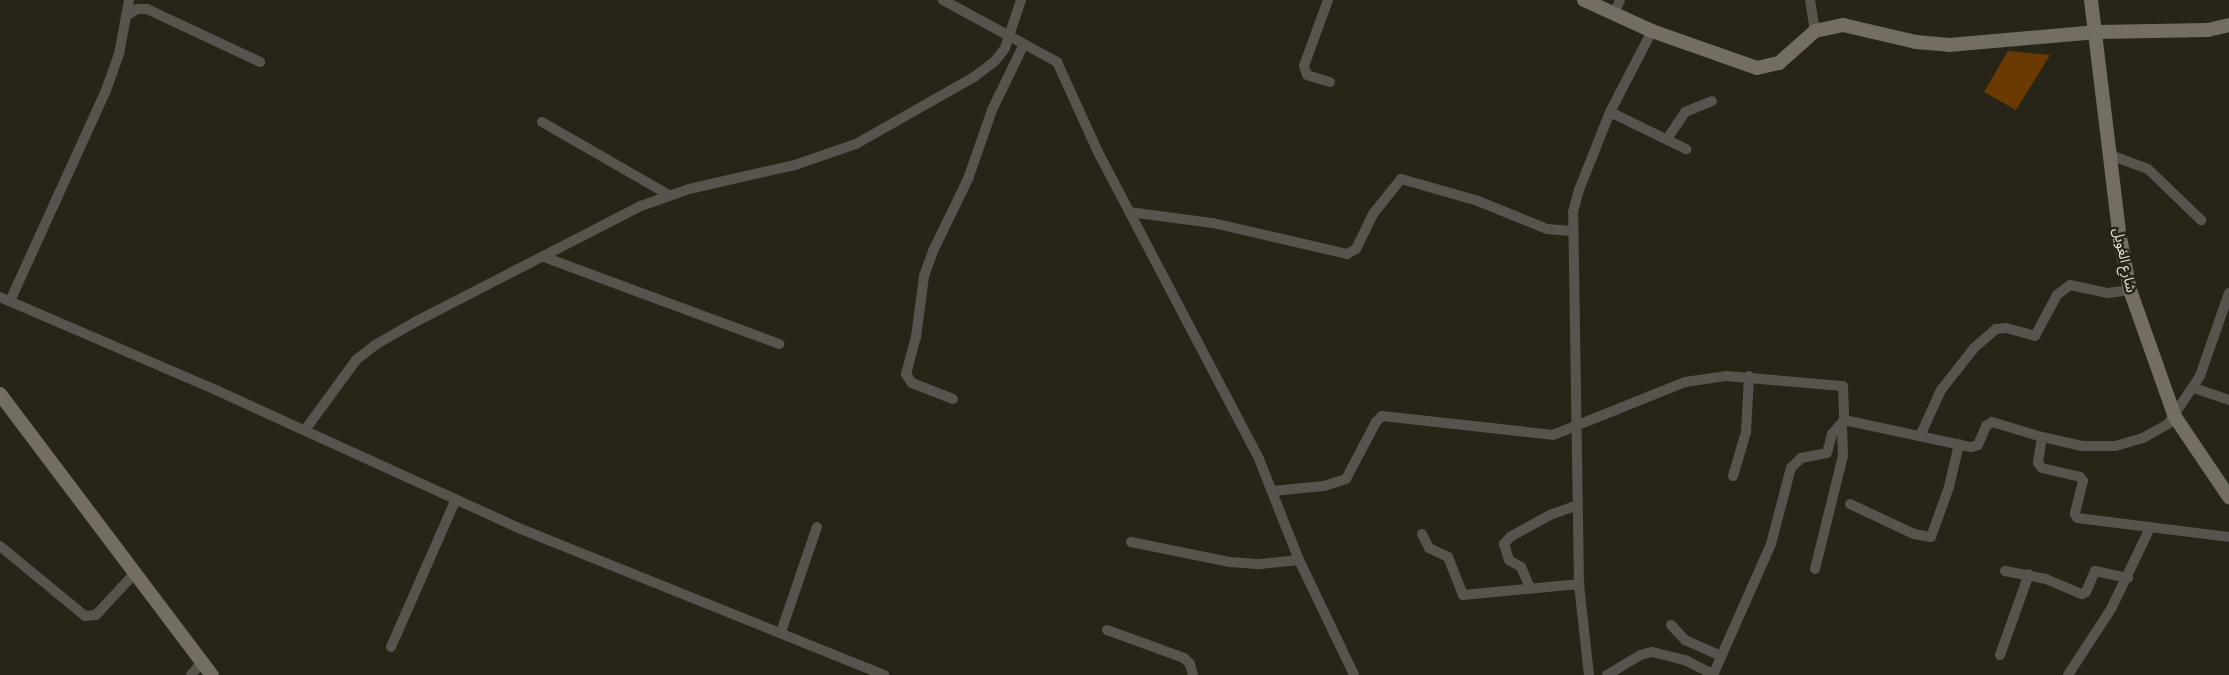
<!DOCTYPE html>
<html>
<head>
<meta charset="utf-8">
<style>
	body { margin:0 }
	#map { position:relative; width:2229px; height:675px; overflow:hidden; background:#262518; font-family:"Titillium Web","Noto Sans Arabic",sans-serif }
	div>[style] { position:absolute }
	.green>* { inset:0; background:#6b3a02 }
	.street>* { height:10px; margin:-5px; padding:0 5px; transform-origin:5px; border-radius:5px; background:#57534d }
	.secondary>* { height:14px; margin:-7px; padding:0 7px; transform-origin:7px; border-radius:7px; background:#736d64 }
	span { translate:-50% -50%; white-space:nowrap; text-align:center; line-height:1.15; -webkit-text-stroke:5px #262518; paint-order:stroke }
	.street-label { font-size:14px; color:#e2e2d9 }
</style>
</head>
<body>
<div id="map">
	<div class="green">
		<div style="clip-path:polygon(2008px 51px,2050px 55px,2016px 110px,1984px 92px)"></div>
	</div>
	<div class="street">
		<div style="left:943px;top:0;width:130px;rotate:28.5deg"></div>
		<div style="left:1057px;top:62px;width:99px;rotate:65.5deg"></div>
		<div style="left:1098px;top:152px;width:347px;rotate:62.3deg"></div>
		<div style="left:1259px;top:459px;width:109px;rotate:68.4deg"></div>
		<div style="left:1299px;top:560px;width:127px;rotate:64.4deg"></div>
		<div style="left:1328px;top:0;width:70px;rotate:110deg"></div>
		<div style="left:1304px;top:66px;width:9px;rotate:72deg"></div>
		<div style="left:1307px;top:75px;width:24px;rotate:17deg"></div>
		<div style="left:1810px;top:0;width:31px;rotate:81deg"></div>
		<div style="left:1614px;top:14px;width:15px;rotate:-67deg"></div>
		<div style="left:126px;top:16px;width:13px;rotate:-32deg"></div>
		<div style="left:137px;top:9px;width:10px"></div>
		<div style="left:147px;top:9px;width:125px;rotate:25.1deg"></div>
		<div style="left:1610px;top:112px;width:85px;rotate:26deg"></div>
		<div style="left:542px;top:122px;width:146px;rotate:29.9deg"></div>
		<div style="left:1667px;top:139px;width:32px;rotate:-56deg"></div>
		<div style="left:1685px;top:112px;width:29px;rotate:-22deg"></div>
		<div style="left:2110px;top:155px;width:40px;rotate:20.2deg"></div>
		<div style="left:2148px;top:169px;width:74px;rotate:43.9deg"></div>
		<div style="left:1129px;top:212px;width:85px;rotate:7.5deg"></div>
		<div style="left:1213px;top:223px;width:138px;rotate:13deg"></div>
		<div style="left:1347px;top:254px;width:10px;rotate:-29deg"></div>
		<div style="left:1356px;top:249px;width:39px;rotate:-64deg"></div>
		<div style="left:1373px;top:214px;width:45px;rotate:-51.3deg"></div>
		<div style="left:1401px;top:179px;width:80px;rotate:15.9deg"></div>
		<div style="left:1478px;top:201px;width:74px;rotate:22.1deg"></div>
		<div style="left:1547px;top:229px;width:24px;rotate:5deg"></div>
		<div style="left:544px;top:257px;width:251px;rotate:20.3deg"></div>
		<div style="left:2229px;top:293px;width:88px;rotate:109.3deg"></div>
		<div style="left:2200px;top:376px;width:58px;rotate:123.7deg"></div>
		<div style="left:2168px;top:424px;width:29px;rotate:151deg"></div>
		<div style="left:2143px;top:438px;width:29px;rotate:164deg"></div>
		<div style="left:2115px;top:446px;width:33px;rotate:180deg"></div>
		<div style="left:2082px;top:446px;width:41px;rotate:-167.3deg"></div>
		<div style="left:2042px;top:437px;width:26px;rotate:99deg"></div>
		<div style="left:2038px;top:463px;width:6px;rotate:51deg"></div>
		<div style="left:2042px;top:468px;width:39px;rotate:13deg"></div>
		<div style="left:2080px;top:477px;width:5px;rotate:53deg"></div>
		<div style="left:2083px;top:481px;width:34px;rotate:104deg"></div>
		<div style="left:2075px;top:514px;width:4px;rotate:63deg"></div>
		<div style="left:2077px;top:518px;width:153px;rotate:7.1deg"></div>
		<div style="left:0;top:297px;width:237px;rotate:23.3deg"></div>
		<div style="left:218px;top:391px;width:328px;rotate:24.5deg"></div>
		<div style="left:516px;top:527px;width:397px;rotate:21.9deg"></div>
		<div style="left:10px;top:301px;width:232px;rotate:-65.5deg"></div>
		<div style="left:106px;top:90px;width:38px;rotate:-70deg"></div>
		<div style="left:119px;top:54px;width:55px;rotate:-79.5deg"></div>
		<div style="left:2194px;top:388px;width:37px;rotate:19deg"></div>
		<div style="left:953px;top:399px;width:44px;rotate:-158.7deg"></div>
		<div style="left:912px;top:383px;width:11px;rotate:-124deg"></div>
		<div style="left:906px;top:374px;width:38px;rotate:-75deg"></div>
		<div style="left:916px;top:337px;width:62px;rotate:-82.5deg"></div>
		<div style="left:924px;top:276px;width:27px;rotate:-70deg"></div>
		<div style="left:933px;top:251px;width:80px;rotate:-64.1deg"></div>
		<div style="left:968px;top:179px;width:73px;rotate:-70.8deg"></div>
		<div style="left:992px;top:110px;width:73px;rotate:-64.1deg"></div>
		<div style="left:305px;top:430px;width:87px;rotate:-53.9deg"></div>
		<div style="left:356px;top:360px;width:24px;rotate:-38deg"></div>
		<div style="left:375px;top:345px;width:48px;rotate:-29.7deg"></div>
		<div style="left:417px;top:321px;width:252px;rotate:-27.2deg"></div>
		<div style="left:641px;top:206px;width:51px;rotate:-19.5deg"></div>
		<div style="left:689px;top:189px;width:109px;rotate:-12.8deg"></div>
		<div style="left:795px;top:165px;width:65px;rotate:-19deg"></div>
		<div style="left:856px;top:144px;width:136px;rotate:-29.6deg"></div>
		<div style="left:974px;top:77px;width:26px;rotate:-37deg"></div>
		<div style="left:995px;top:61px;width:16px;rotate:-52deg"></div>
		<div style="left:1005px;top:48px;width:51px;rotate:-71.6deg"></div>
		<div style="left:1920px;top:436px;width:51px;rotate:-65.5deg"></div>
		<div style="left:1941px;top:390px;width:53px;rotate:-51.8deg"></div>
		<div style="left:1974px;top:348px;width:29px;rotate:-41deg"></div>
		<div style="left:1996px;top:329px;width:10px;rotate:-6deg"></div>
		<div style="left:2006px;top:328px;width:30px;rotate:15deg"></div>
		<div style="left:2035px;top:336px;width:47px;rotate:-61.8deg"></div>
		<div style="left:2057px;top:295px;width:16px;rotate:-38deg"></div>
		<div style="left:2070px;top:285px;width:39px;rotate:12deg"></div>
		<div style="left:2108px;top:293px;width:22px;rotate:-8deg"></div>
		<div style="left:1733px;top:476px;width:46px;rotate:-73.5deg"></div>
		<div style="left:1746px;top:432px;width:56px;rotate:-86.9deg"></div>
		<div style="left:1273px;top:491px;width:51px;rotate:-5.6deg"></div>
		<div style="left:1324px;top:486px;width:23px;rotate:-18deg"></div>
		<div style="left:1346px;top:479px;width:64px;rotate:-62.2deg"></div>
		<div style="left:1376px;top:422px;width:8px;rotate:-45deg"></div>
		<div style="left:1382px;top:416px;width:172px;rotate:6.3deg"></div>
		<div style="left:1553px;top:435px;width:142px;rotate:-21.9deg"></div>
		<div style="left:1685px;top:382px;width:41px;rotate:-8.3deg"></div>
		<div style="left:1726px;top:376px;width:117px;rotate:4.9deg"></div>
		<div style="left:1843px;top:386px;width:34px;rotate:88deg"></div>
		<div style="left:1844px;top:420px;width:130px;rotate:12deg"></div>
		<div style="left:1971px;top:447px;width:7px;rotate:-16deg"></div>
		<div style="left:1978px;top:445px;width:21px;rotate:-67deg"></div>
		<div style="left:1986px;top:426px;width:7px;rotate:-34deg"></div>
		<div style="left:1992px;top:422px;width:52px;rotate:16.7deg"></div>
		<div style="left:1850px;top:504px;width:71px;rotate:25.1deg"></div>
		<div style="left:1914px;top:534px;width:17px;rotate:10deg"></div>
		<div style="left:1931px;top:537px;width:53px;rotate:-70.2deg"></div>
		<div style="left:1949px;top:487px;width:44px;rotate:-76.9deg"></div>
		<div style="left:1422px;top:534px;width:16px;rotate:63deg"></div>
		<div style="left:1429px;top:548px;width:21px;rotate:25deg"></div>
		<div style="left:1448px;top:557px;width:41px;rotate:68.5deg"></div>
		<div style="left:1463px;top:595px;width:117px;rotate:-5.4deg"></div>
		<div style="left:1131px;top:542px;width:100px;rotate:11.5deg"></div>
		<div style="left:1229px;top:562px;width:31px;rotate:4deg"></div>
		<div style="left:1260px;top:564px;width:39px;rotate:-6deg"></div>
		<div style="left:0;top:546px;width:110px;rotate:39.5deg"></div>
		<div style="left:85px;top:616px;width:11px;rotate:-5deg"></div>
		<div style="left:96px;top:615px;width:56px;rotate:-47.2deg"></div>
		<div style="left:1815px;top:569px;width:116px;rotate:-76.1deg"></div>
		<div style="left:1843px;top:456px;width:33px;rotate:-92deg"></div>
		<div style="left:2005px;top:571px;width:42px;rotate:11deg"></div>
		<div style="left:2046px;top:579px;width:39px;rotate:23deg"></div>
		<div style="left:2082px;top:594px;width:4px;rotate:-27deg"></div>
		<div style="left:2086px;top:592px;width:23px;rotate:-67deg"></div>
		<div style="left:2095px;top:571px;width:34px;rotate:12deg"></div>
		<div style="left:1530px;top:588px;width:23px;rotate:-113deg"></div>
		<div style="left:1521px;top:567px;width:14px;rotate:-150deg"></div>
		<div style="left:1509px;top:560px;width:17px;rotate:-107deg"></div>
		<div style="left:1504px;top:544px;width:9px;rotate:-49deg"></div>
		<div style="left:1510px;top:537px;width:46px;rotate:-28.8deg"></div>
		<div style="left:1550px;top:515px;width:29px;rotate:-20deg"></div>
		<div style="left:1671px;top:625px;width:21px;rotate:47deg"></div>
		<div style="left:1685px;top:640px;width:39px;rotate:24deg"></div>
		<div style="left:1107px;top:630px;width:82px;rotate:20deg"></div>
		<div style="left:1184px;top:658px;width:8px;rotate:45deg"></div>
		<div style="left:1190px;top:664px;width:11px;rotate:75deg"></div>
		<div style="left:781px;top:632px;width:111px;rotate:-71.1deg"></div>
		<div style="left:391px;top:647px;width:159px;rotate:-66.3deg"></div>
		<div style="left:2000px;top:655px;width:86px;rotate:-70.3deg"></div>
		<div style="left:191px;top:675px;width:17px;rotate:-50deg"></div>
		<div style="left:1589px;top:675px;width:92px;rotate:-96.3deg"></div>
		<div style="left:1579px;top:584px;width:372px;rotate:-90.9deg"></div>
		<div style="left:1573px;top:212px;width:23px;rotate:-75deg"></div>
		<div style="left:1579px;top:190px;width:84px;rotate:-68.3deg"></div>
		<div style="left:1610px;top:112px;width:91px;rotate:-62.6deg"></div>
		<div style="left:1607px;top:675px;width:39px;rotate:-31deg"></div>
		<div style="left:1640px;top:655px;width:12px;rotate:-14deg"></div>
		<div style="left:1652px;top:652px;width:36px;rotate:14deg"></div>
		<div style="left:1687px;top:661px;width:29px;rotate:27deg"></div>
		<div style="left:1713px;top:675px;width:143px;rotate:-66.1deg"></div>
		<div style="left:1771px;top:544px;width:79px;rotate:-75.3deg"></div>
		<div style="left:1791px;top:468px;width:14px;rotate:-45deg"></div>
		<div style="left:1801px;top:458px;width:26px;rotate:-11deg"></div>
		<div style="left:1827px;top:453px;width:20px;rotate:-75deg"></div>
		<div style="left:1832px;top:434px;width:18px;rotate:-49deg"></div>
		<div style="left:2068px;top:675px;width:79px;rotate:-56.9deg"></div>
		<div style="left:2111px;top:609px;width:90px;rotate:-64.3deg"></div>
	</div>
	<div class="secondary">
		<div style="left:1584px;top:0;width:75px;rotate:24.5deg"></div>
		<div style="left:1652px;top:31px;width:111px;rotate:19.4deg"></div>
		<div style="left:1757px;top:68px;width:23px;rotate:-13deg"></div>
		<div style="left:1779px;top:63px;width:48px;rotate:-41.6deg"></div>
		<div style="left:1815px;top:31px;width:29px;rotate:-12deg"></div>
		<div style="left:1843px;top:25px;width:75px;rotate:13.1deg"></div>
		<div style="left:1916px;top:42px;width:33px;rotate:5deg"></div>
		<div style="left:1949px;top:45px;width:149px;rotate:-5deg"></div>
		<div style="left:2097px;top:32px;width:111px;rotate:-1deg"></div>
		<div style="left:2208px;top:30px;width:22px;rotate:-13deg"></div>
		<div style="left:2091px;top:0;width:234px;rotate:83.1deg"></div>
		<div style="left:2119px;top:232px;width:59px;rotate:79.3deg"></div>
		<div style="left:2130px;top:290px;width:135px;rotate:70.5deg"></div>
		<div style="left:2175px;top:417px;width:97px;rotate:56deg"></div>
		<div style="left:0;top:394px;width:352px;rotate:53deg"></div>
	</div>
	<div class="street-label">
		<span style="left:2125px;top:260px;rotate:78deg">شارع الغويل</span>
	</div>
</div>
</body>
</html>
